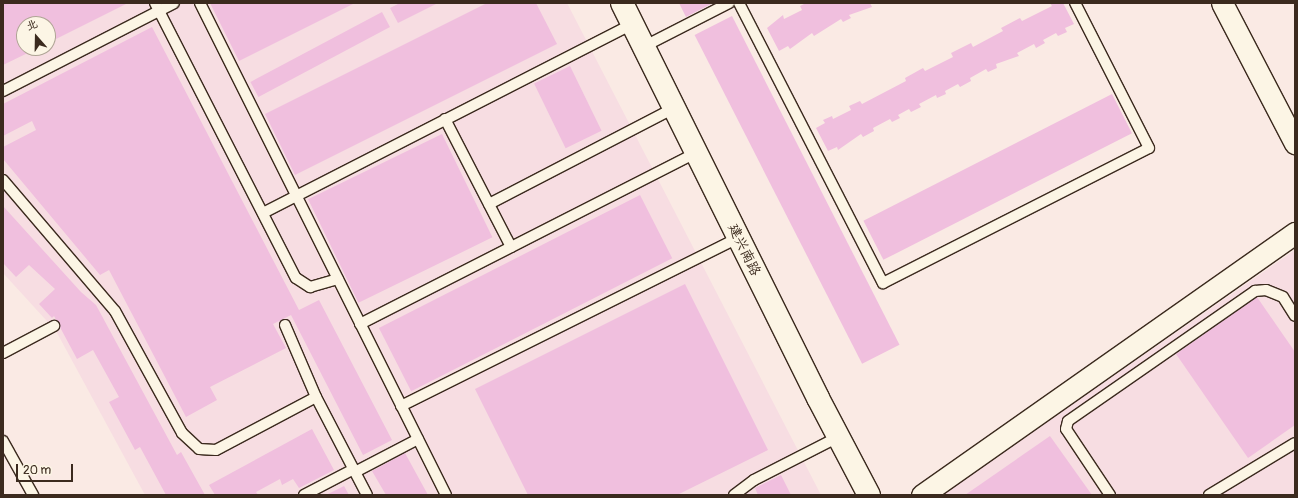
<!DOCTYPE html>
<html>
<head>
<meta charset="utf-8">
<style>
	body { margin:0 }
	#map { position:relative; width:1298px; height:498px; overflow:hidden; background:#faeae4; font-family:Pangolin,"LXGW WenKai TC",sans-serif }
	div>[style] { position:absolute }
	.built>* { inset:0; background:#f7dde2 }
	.building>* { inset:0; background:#f0bfde; transform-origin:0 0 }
	.roads { filter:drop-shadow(1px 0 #3b2a1e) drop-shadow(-1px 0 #3b2a1e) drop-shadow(0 1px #3b2a1e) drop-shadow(0 -1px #3b2a1e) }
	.lane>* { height:10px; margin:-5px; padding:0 5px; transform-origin:5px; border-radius:5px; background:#fcf5e5 }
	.street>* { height:21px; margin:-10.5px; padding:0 10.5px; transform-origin:10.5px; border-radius:10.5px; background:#fcf5e5 }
	.secondary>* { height:22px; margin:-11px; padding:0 11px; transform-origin:11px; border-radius:11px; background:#fcf5e5 }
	span { translate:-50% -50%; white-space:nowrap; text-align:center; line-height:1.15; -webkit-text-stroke:4px #fcf5e5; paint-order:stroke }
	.street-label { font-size:14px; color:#3b2a1e }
	.frame { position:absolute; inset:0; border:4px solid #3b2a1e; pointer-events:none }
	.north { position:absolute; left:16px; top:16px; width:40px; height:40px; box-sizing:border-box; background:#fcf5e5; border:1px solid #afa495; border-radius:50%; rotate:340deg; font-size:11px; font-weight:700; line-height:16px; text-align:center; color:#3b2a1e }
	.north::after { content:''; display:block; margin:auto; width:14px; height:18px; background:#3b2a1e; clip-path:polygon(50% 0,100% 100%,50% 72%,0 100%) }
	.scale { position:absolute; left:16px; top:464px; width:57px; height:18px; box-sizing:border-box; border:2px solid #3b2a1e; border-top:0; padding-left:5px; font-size:12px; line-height:14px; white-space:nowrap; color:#3b2a1e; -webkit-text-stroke:3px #fcf5e5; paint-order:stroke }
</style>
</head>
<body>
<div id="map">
	<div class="built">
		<div style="clip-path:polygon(evenodd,3px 3px,567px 3px,821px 495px,145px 495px,56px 331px,3px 273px,3px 3px,24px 24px,48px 24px,48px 48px,24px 48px,24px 24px)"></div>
		<div style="clip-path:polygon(1295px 250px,1295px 495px,942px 495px)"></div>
	</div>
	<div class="building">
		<div style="clip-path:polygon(3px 3px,128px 3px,48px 43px,48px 24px,24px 24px,24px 48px,38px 48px,3px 65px)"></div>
		<div style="clip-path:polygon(210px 3px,355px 3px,239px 61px)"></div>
		<div style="clip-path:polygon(400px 3px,438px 3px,398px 23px,390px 8px)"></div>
		<div style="clip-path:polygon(487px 3px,536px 3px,557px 44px,295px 175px,265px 114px)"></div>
		<div style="clip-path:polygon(679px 3px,713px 3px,686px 17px)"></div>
		<div style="clip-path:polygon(806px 3px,870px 3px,872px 7px,849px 15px,851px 18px,843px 22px,841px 19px,814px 36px,812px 33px,790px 49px,788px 46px,779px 51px,767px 28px,783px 15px,784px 19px,802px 10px,800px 6px)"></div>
		<div style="clip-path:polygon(1050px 3px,1063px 3px,1074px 24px,1065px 28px,1067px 32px,1058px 36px,1056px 33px,1043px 40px,1045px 43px,1036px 48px,1034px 44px,1017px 53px,1019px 56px,996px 64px,997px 68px,988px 72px,986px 69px,970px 78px,971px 81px,960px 87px,958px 84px,945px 91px,946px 94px,937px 98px,936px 95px,919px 104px,921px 107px,911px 112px,909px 109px,898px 115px,900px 118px,892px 122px,890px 119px,873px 128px,874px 131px,863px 137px,861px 134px,838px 150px,837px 147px,828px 151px,816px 128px,825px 123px,823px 120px,832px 116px,833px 119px,851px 110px,849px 106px,860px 101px,862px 104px,906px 81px,905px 78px,923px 68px,925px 71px,953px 57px,951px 53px,971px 43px,973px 47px,1003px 31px,1001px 28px,1020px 18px,1022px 21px,1052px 6px)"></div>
		<div style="left:382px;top:12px;width:17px;height:149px;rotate:62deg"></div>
		<div style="left:732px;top:16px;width:369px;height:42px;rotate:63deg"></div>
		<div style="clip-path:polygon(152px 27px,299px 310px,319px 300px,392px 440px,363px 455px,291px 315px,273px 324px,286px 348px,210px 387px,217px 400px,186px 417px,109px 270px,100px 275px,3px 159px,3px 147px,36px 130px,32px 121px,3px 136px,3px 104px)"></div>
		<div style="left:570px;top:66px;width:72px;height:40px;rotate:64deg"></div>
		<div style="left:1112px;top:94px;width:44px;height:279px;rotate:63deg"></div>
		<div style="left:442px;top:134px;width:115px;height:149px;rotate:64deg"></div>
		<div style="left:640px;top:195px;width:71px;height:293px;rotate:63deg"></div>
		<div style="clip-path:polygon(3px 206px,81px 292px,96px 305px,177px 455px,181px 452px,205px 495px,166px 495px,140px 447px,135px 450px,109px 402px,119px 397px,93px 350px,77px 359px,54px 316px,52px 318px,39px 304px,55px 289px,29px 265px,16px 277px,3px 263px)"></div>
		<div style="clip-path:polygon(685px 284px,768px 450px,677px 495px,528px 495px,475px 389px)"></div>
		<div style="clip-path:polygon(1257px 297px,1295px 352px,1295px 425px,1248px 458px,1176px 354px)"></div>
		<div style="clip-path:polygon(312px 429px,334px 470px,299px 488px,293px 479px,282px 485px,280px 479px,256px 492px,258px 495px,215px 495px,209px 485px)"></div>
		<div style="clip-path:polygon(1050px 436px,1092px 495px,965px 495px)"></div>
		<div style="clip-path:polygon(405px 453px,428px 495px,386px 495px,372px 471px)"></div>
		<div style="clip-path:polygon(781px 475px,791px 495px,758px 495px,755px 488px)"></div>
		<div style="clip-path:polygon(344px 486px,349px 495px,326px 495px)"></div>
	</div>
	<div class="roads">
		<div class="lane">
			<div style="left:155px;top:3px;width:309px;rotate:62.9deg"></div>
			<div style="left:296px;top:278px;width:17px;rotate:33deg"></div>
			<div style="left:310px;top:287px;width:29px;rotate:-16deg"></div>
			<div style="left:200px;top:3px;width:550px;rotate:63.43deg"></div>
			<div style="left:739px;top:3px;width:315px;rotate:62.8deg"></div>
			<div style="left:883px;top:283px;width:298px;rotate:-26.9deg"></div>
			<div style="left:1149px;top:148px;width:163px;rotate:-117deg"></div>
			<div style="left:643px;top:47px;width:97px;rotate:-27.1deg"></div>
			<div style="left:3px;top:91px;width:192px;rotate:-27.2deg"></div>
			<div style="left:445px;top:119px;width:144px;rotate:62.7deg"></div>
			<div style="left:3px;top:180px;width:172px;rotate:49.5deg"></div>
			<div style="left:115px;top:311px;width:139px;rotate:61.2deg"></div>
			<div style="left:182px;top:433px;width:23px;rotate:43deg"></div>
			<div style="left:199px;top:449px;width:17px;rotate:3deg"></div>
			<div style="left:216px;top:450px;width:113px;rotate:-27.9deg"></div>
			<div style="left:489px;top:204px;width:208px;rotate:-27.4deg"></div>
			<div style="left:263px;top:213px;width:415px;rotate:-27.1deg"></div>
			<div style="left:360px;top:324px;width:377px;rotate:-27deg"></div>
			<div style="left:285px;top:325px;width:78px;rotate:66.7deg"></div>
			<div style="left:316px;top:397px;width:110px;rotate:62.5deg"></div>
			<div style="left:3px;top:353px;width:58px;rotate:-27.9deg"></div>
			<div style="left:401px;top:406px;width:377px;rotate:-26.5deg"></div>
			<div style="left:3px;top:441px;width:62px;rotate:60.9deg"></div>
			<div style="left:355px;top:472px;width:71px;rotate:-27.6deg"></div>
			<div style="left:304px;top:495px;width:56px;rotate:-27.5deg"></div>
			<div style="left:734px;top:495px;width:25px;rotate:-37deg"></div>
			<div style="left:754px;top:480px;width:94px;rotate:-27.1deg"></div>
			<div style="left:1110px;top:495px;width:79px;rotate:-123.7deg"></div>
			<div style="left:1066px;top:429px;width:8px;rotate:-76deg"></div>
			<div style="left:1068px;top:421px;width:228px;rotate:-34.8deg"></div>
			<div style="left:1255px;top:291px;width:11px;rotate:-5deg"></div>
			<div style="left:1266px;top:290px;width:18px;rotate:22deg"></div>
			<div style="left:1283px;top:297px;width:22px;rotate:58deg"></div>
			<div style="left:1209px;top:495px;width:100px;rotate:-31.2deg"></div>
		</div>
		<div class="street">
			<div style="left:1222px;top:3px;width:158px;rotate:62.5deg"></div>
			<div style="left:922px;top:495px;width:456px;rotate:-35.1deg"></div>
		</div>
		<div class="secondary">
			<div style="left:622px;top:3px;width:441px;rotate:63.6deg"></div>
			<div style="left:818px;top:398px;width:110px;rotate:62.3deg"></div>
		</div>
	</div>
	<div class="street-label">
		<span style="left:744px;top:250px;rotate:64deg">建兴南路</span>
	</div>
	<div class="frame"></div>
	<div class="north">北</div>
	<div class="scale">20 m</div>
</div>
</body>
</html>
